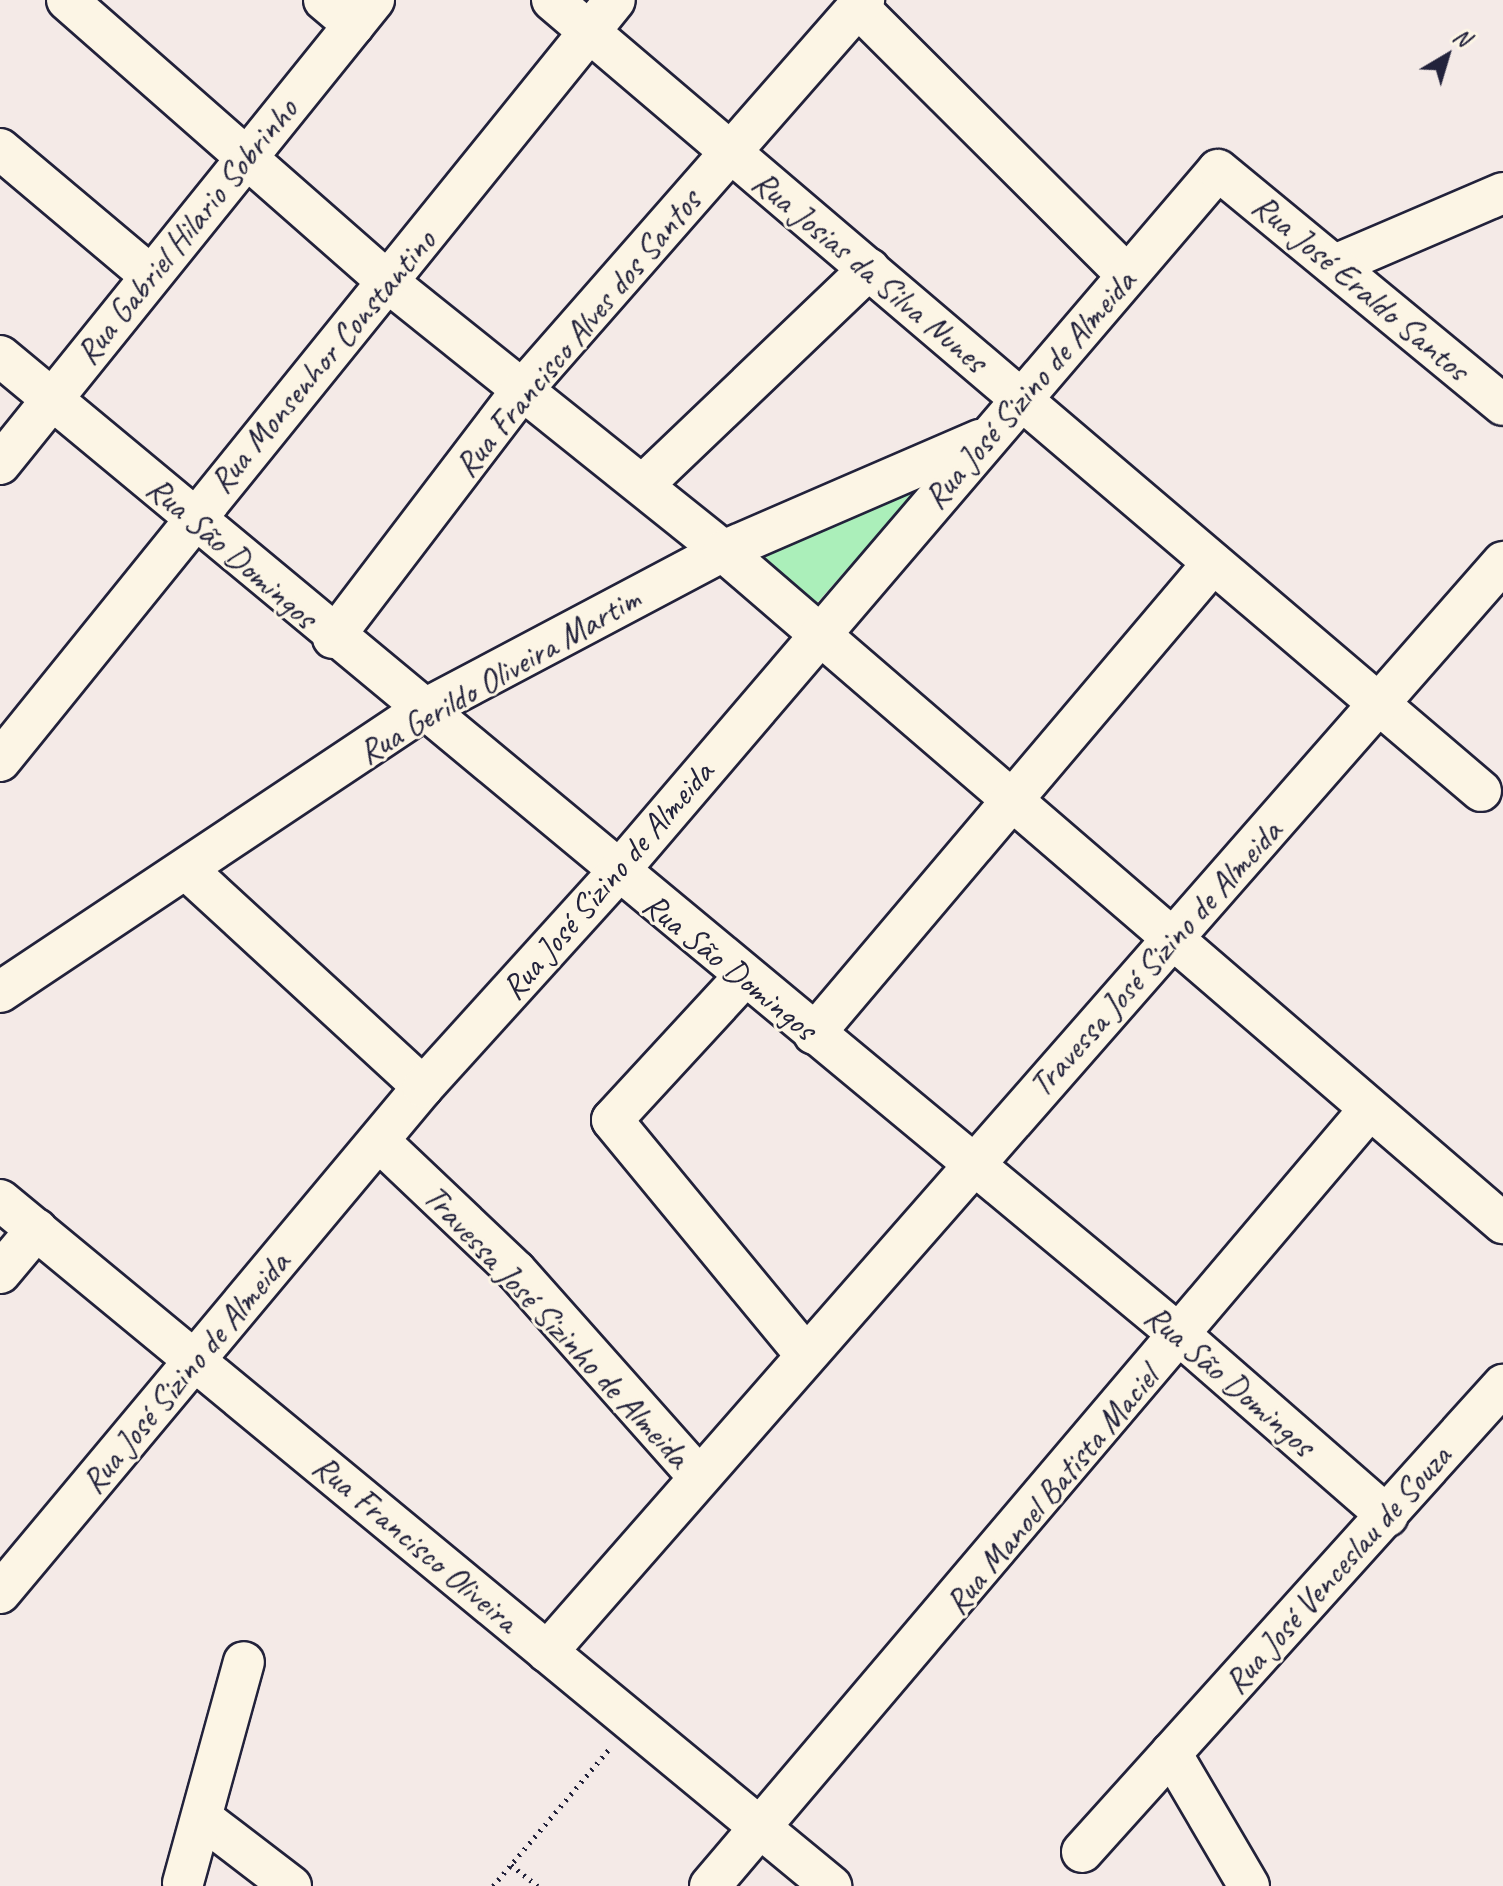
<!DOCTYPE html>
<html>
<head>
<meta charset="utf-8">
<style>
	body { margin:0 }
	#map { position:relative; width:1503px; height:1886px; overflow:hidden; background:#f4eae7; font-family:Caveat,sans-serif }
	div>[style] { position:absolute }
	.green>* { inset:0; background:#abefba }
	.path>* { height:5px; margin-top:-2.5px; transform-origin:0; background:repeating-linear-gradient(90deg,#22223b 0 2px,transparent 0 8px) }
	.roads { filter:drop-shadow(2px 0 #22223b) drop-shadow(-2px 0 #22223b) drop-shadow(0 2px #22223b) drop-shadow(0 -2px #22223b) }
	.minor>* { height:40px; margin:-20px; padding:0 20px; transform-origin:20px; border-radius:20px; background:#fcf5e5 }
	span { translate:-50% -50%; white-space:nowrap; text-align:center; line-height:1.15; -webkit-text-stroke:6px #fcf5e5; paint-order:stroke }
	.street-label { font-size:34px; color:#22223b }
	.north { position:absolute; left:1407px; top:16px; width:80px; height:80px; -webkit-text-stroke:6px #fcf5e5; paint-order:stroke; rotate:38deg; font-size:22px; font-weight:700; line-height:32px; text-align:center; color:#22223b }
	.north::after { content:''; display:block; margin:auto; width:28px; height:36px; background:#22223b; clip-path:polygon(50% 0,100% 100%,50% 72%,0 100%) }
</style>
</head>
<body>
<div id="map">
	<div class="green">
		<div style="clip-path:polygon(916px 491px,817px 603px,762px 557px)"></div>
	</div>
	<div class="path">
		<div style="left:511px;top:1865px;width:34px;rotate:38deg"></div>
		<div style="left:493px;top:1886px;width:182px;rotate:-49.7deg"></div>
	</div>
	<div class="roads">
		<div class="minor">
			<div style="left:67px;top:0;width:429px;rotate:41.3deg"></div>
			<div style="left:389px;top:283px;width:428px;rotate:38.7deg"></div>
			<div style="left:723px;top:551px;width:1030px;rotate:40.75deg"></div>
			<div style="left:324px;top:0;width:39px;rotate:40deg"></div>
			<div style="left:552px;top:0;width:1220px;rotate:40.41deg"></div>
			<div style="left:858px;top:7px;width:380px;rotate:44.9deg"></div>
			<div style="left:0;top:149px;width:197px;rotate:40.1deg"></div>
			<div style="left:1335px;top:265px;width:183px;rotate:-23.2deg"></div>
			<div style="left:0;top:356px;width:1535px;rotate:39.69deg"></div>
			<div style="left:1181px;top:1336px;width:274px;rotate:41.1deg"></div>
			<div style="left:0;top:464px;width:596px;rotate:-51.13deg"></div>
			<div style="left:643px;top:485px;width:313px;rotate:-43.7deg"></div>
			<div style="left:333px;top:638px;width:312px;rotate:-52.7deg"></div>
			<div style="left:522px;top:390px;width:519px;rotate:-48.75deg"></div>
			<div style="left:0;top:761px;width:978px;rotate:-51.06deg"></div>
			<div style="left:186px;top:869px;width:322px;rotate:42.6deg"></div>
			<div style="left:743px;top:978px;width:193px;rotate:132.7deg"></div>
			<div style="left:612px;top:1120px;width:305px;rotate:50.5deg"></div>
			<div style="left:0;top:992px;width:508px;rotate:-33.69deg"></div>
			<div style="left:423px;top:710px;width:340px;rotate:-27.9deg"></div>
			<div style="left:723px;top:551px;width:280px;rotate:-23.4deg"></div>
			<div style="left:814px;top:1034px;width:617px;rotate:-49.73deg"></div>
			<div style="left:381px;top:1143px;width:186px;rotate:43.5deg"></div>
			<div style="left:516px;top:1271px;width:274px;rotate:48.4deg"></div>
			<div style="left:0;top:1200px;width:1078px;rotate:39.54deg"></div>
			<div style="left:0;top:1273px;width:57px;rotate:-49.9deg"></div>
			<div style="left:0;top:1593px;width:660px;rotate:-50.11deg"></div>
			<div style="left:423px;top:1087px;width:287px;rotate:-47.8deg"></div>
			<div style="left:616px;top:874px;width:926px;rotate:-49.47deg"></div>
			<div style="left:1218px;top:170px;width:369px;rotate:39.5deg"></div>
			<div style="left:547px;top:1652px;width:1450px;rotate:-48.75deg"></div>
			<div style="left:1171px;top:1753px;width:154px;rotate:59.6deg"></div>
			<div style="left:202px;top:1818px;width:112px;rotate:37.4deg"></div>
			<div style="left:1082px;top:1852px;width:629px;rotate:-47.97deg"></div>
			<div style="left:183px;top:1883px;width:229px;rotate:-74.6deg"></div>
			<div style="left:710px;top:1886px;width:1017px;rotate:-49.67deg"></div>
		</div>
	</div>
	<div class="street-label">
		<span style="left:186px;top:231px;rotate:-51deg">Rua Gabriel Hilario Sobrinho</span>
		<span style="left:870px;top:271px;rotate:40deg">Rua Josias da Silva Nunes</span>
		<span style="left:1361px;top:287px;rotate:40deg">Rua José Eraldo Santos</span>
		<span style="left:577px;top:333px;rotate:-50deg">Rua Francisco Alves dos Santos</span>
		<span style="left:322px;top:361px;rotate:-50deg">Rua Monsenhor Constantino</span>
		<span style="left:1029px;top:389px;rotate:-49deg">Rua José Sizino de Almeida</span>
		<span style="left:232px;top:552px;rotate:41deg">Rua São Domingos</span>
		<span style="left:499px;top:675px;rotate:-30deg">Rua Gerildo Oliveira Martim</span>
		<span style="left:607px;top:880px;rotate:-49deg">Rua José Sizino de Almeida</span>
		<span style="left:1155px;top:958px;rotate:-48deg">Travessa José Sizino de Almeida</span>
		<span style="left:730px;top:966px;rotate:39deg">Rua São Domingos</span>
		<span style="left:557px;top:1326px;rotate:47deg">Travessa José Sizinho de Almeida</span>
		<span style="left:185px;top:1372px;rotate:-50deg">Rua José Sizino de Almeida</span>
		<span style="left:1230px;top:1380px;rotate:41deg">Rua São Domingos</span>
		<span style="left:1051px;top:1490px;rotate:-50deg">Rua Manoel Batista Maciel</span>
		<span style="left:416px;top:1543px;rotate:40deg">Rua Francisco Oliveira</span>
		<span style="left:1337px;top:1569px;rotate:-48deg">Rua José Venceslau de Souza</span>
	</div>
	<div class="north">N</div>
</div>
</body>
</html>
